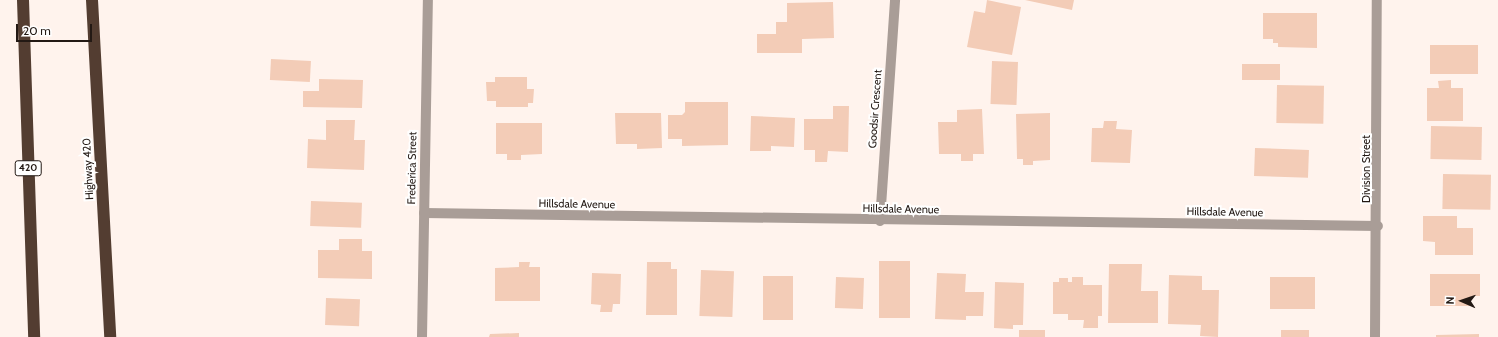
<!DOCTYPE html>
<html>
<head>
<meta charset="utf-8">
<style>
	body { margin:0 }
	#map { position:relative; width:1498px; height:337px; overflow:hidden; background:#fff3ed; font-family:Cabin,sans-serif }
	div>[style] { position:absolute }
	.building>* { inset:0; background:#f3ccb7; transform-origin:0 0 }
	.minor>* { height:10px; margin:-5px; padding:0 5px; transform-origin:5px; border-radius:5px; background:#a99d97 }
	.highway>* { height:12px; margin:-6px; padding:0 6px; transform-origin:6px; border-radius:6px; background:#533d31 }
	span { translate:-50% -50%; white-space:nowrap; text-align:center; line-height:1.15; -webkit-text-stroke:4px #fff; paint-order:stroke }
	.shield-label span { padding:1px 3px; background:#fff; border:1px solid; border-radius:3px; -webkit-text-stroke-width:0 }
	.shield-label { font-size:10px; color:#231914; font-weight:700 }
	.street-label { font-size:11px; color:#231914 }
	.north { position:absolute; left:1442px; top:281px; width:40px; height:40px; -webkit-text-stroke:3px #fff; paint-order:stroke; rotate:272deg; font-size:11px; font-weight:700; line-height:16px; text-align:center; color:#231914 }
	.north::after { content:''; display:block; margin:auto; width:14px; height:18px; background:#231914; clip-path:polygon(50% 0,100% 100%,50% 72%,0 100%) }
	.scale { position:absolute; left:16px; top:24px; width:76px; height:18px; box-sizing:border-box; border:2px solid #231914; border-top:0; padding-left:5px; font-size:12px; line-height:14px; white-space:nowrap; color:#231914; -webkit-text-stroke:3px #fff; paint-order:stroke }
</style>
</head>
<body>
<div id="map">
	<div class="building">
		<div style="clip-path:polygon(987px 0,1021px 7px,1012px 55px,967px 47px,974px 11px,985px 13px)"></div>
		<div style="clip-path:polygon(1025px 0,1074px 0,1072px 10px)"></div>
		<div style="clip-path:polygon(833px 2px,834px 38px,802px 39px,802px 53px,757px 53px,757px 34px,776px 34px,776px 22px,787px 22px,787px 3px)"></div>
		<div style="clip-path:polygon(1263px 13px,1317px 13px,1317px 48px,1278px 47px,1278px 43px,1273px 43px,1273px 39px,1263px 39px)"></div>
		<div style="left:1430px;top:45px;width:48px;height:29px"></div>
		<div style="left:271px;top:59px;width:40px;height:21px;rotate:3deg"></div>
		<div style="left:992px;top:61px;width:26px;height:43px;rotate:2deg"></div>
		<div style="left:1242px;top:64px;width:38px;height:16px"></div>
		<div style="clip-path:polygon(495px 77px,527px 77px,527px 89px,534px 89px,533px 103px,528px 103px,528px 107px,496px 107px,496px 101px,487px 101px,486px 82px,495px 82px)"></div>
		<div style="clip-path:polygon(319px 79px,363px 80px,362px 108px,303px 107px,303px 91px,319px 91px)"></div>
		<div style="clip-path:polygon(1451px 80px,1451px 88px,1463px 88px,1463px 121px,1427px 121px,1427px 88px,1439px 88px,1438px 81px)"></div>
		<div style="left:1277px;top:85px;width:47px;height:38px;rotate:1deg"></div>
		<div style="clip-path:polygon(685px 102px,728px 102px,728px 145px,682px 146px,682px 139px,668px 139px,668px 115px,682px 115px,685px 112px)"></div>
		<div style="clip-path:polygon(833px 106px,849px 106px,848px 152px,828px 151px,827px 162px,815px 162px,815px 150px,804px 150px,804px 119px,833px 119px)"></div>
		<div style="clip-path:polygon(982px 109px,984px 154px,973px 154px,973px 161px,961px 161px,961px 154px,939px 154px,938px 122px,957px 122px,957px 110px)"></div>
		<div style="clip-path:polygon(615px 113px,661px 113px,662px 148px,637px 149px,637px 144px,616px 144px)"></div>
		<div style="clip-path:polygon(1050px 113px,1050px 160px,1033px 161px,1033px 165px,1023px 165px,1023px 159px,1017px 159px,1016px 114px)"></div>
		<div style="clip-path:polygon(751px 116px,795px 118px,794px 147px,771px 146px,771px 151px,750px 151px)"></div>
		<div style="clip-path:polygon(326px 120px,355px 120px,354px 140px,365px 140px,364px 170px,307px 168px,308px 139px,326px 140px)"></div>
		<div style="clip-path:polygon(1104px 121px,1117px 121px,1116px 129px,1132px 130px,1130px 163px,1091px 162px,1092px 128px,1103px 128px)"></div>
		<div style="clip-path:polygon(496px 123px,542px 123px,542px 154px,521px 155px,521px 160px,507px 160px,507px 154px,496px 154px)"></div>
		<div style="left:1431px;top:126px;width:51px;height:33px;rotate:1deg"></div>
		<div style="left:1255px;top:148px;width:54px;height:28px;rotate:2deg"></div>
		<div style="left:1443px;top:174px;width:48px;height:35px;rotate:1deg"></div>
		<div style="left:311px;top:201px;width:51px;height:25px;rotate:2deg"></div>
		<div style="clip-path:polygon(1423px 216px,1457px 216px,1457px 228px,1473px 228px,1473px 255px,1435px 255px,1435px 242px,1423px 241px)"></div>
		<div style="clip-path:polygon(339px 239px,362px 239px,362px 251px,372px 251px,372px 279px,318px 278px,318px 250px,339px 250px)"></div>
		<div style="left:879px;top:261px;width:31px;height:57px"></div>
		<div style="clip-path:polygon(519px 262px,530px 262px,529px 267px,540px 267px,540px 301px,495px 301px,495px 268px,519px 267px)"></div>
		<div style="clip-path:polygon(647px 262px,671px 262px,671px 269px,677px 269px,677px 315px,646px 315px)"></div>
		<div style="clip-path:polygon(1109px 264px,1142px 264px,1141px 291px,1158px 291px,1158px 323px,1108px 323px)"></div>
		<div style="left:701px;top:270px;width:33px;height:46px;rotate:2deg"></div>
		<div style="clip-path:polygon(592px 273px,621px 274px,620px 304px,613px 304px,612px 312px,600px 312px,601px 305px,591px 304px)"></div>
		<div style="clip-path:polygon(937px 273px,966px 274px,965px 292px,984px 292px,983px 316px,966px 316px,966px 320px,935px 319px)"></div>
		<div style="clip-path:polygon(1430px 274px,1480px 274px,1480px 296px,1471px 296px,1471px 306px,1430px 306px)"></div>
		<div style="clip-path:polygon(1169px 275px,1202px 276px,1202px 290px,1219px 290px,1218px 337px,1200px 336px,1201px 325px,1168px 324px)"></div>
		<div style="left:763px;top:276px;width:30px;height:44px"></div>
		<div style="left:836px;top:277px;width:28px;height:31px;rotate:2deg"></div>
		<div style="clip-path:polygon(1072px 277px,1083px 277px,1083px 285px,1102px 285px,1102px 316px,1098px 316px,1098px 328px,1083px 328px,1084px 320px,1068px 320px,1068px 314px,1053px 314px,1053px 282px,1059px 282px,1059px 278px,1068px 278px,1068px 282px,1072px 282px)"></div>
		<div style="left:1270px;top:277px;width:45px;height:32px"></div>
		<div style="clip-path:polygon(995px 282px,1024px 283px,1023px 325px,1013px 325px,1013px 329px,994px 328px)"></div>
		<div style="left:326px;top:298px;width:34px;height:27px;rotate:2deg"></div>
		<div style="left:1019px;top:330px;width:26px;height:7px"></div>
		<div style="left:1281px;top:330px;width:28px;height:7px"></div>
		<div style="clip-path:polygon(519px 333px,519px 337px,489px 337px,490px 334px)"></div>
		<div style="clip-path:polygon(1479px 334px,1479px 337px,1436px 337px,1436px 335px)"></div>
	</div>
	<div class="minor">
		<div style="left:424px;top:213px;width:954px;rotate:0.78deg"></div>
		<div style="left:880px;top:221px;width:222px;rotate:-86.1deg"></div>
		<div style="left:422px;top:337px;width:337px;rotate:-89deg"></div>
		<div style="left:1375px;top:337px;width:337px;rotate:-89.7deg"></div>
	</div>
	<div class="highway">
		<div style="left:23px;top:0;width:337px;rotate:88.1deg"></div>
		<div style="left:92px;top:0;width:337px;rotate:86.9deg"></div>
	</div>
	<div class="shield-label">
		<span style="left:28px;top:168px">420</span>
	</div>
	<div class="street-label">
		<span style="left:875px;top:109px;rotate:-86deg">Goodsir Crescent</span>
		<span style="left:412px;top:168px;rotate:-89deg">Frederica Street</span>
		<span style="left:88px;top:169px;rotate:-93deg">Highway 420</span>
		<span style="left:1366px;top:169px;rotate:-90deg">Division Street</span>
		<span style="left:577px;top:204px;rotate:1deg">Hillsdale Avenue</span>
		<span style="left:901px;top:209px;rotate:1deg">Hillsdale Avenue</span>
		<span style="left:1225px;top:212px;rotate:1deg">Hillsdale Avenue</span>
	</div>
	<div class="north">N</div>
	<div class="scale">20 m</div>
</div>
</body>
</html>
